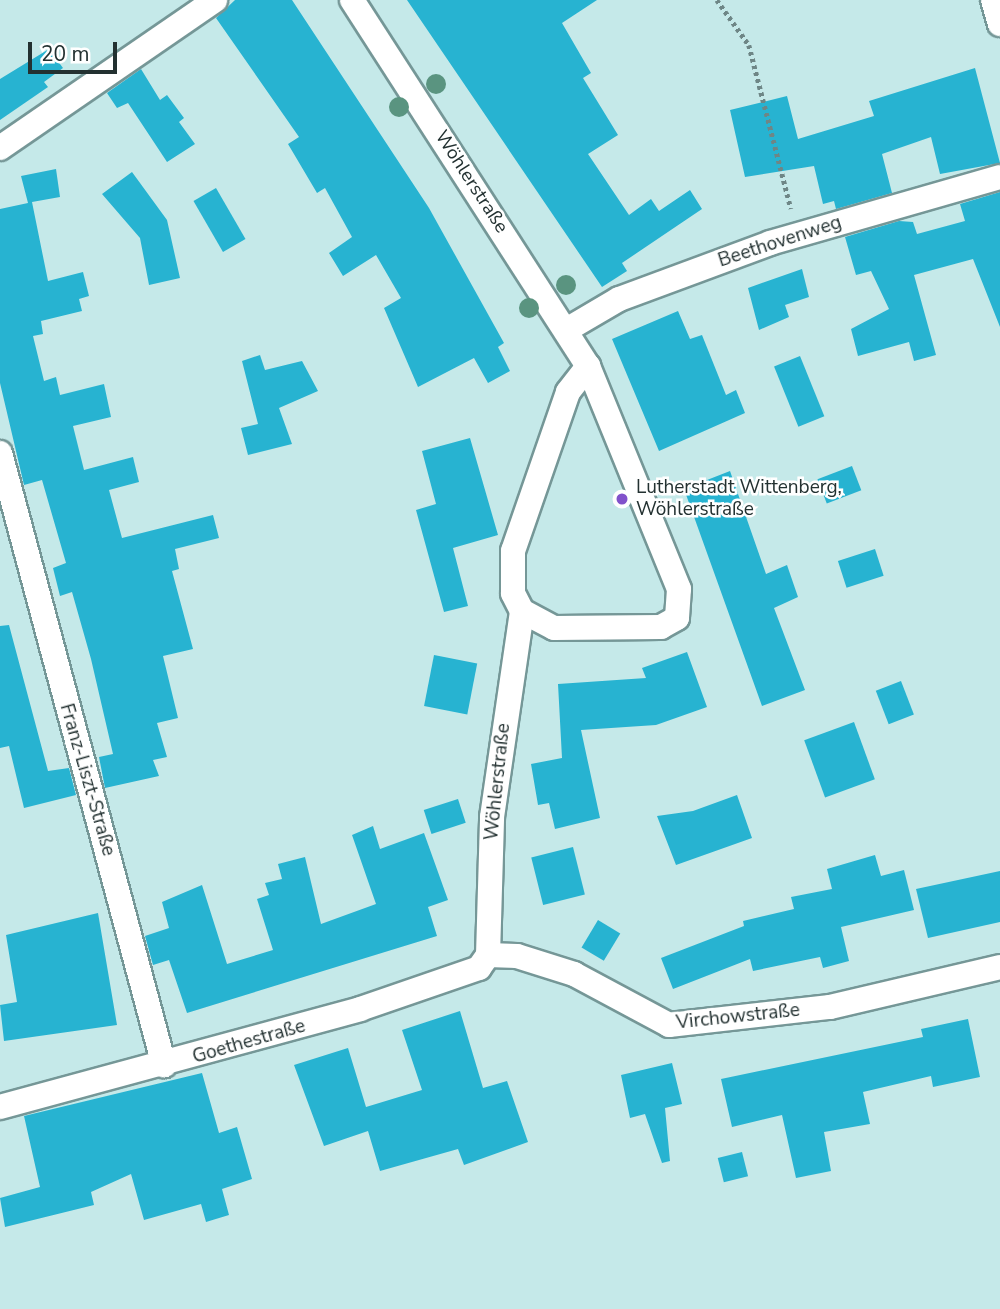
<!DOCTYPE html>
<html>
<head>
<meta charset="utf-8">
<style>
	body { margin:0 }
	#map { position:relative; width:1000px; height:1309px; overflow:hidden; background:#c5e9e9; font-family:"Nunito Sans",sans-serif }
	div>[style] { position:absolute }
	.building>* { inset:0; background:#27b3d1; transform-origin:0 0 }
	.path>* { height:4.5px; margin-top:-2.25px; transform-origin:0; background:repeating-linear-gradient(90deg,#6e8686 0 3.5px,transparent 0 7px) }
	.roads { filter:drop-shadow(2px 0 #759797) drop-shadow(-2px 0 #759797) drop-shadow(0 2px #759797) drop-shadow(0 -2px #759797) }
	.minor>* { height:24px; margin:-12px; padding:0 12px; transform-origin:12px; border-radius:12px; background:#fff }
	.trees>* { width:20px; height:20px; margin:-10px; border-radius:50%; background:#5a9480 }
	.dots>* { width:19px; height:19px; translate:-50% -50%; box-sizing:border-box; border:4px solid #fff; border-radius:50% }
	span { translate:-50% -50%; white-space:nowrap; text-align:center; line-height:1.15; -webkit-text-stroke:5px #fff; paint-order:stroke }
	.street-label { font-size:19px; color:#233131 }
	.poi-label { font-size:19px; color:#233131 }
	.left { translate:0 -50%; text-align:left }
	.scale { position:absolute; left:28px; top:42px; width:89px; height:32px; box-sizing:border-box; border:4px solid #233131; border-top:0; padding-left:9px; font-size:21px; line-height:24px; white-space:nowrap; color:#233131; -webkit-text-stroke:5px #fff; paint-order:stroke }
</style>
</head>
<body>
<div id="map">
	<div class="building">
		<div style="clip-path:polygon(235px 0,292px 0,429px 208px,504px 343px,498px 347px,510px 371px,488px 383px,474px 358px,418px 387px,384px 308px,401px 298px,376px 255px,343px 276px,329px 253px,352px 237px,325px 188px,317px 193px,288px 144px,299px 137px,216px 18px)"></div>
		<div style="clip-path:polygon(407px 0,597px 0,562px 23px,591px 73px,583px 78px,618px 135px,588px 154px,629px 215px,651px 199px,659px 211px,690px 190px,702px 209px,622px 263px,627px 271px,602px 287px)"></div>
		<div style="clip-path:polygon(49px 49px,63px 68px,44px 82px,48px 87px,0 120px,0 79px)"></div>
		<div style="clip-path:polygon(975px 68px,1000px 163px,940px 174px,931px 137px,882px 154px,892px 193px,836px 209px,834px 201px,823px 204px,814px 166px,745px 177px,730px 110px,787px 96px,798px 139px,874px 116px,869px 101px)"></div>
		<div style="clip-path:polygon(141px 69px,160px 100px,167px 95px,184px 118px,179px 122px,195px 144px,167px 162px,128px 103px,117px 108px,107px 93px)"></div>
		<div style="clip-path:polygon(56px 169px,60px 197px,32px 202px,48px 281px,83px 272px,89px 296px,79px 299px,82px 311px,41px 321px,43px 334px,33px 336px,44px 381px,56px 377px,60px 395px,104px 384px,111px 417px,73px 426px,84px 470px,133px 457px,139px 482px,109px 490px,122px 538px,213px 515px,219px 538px,175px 549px,179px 569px,172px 571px,193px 649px,163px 656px,178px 718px,157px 723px,167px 757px,153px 760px,159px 776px,105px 788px,99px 757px,113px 754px,91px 659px,72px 592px,60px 596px,53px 568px,66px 563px,42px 480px,24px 485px,0 383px,0 209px,28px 203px,21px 176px)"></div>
		<div style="clip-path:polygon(132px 172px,167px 220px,180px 278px,149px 285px,140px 238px,102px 194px)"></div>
		<div style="left:216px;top:188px;width:59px;height:26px;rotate:60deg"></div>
		<div style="clip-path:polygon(1000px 192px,1000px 327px,973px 259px,914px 275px,936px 355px,914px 361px,909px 342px,858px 356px,851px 329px,889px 309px,871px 271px,856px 275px,845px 237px,899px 221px,913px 222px,917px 234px,965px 221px,960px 204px)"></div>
		<div style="clip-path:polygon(802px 269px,809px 297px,785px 305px,789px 317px,759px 330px,748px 288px)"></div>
		<div style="clip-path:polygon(678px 311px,690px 339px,702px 335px,726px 395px,736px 390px,745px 413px,659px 451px,612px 339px)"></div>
		<div style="clip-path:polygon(260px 355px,265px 370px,302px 361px,318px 391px,279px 408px,292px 444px,248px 455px,241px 428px,258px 424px,242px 361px)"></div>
		<div style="left:800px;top:356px;width:65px;height:28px;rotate:68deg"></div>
		<div style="clip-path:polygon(470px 438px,498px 535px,453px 548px,468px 606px,444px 612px,416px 510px,436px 504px,422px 451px)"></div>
		<div style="left:852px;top:466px;width:26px;height:37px;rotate:69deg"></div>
		<div style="clip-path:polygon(730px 471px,766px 574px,787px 565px,798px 597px,774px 608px,805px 690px,762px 706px,684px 489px)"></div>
		<div style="left:875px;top:549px;width:28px;height:39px;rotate:72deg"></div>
		<div style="clip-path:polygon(9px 625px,48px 771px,69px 768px,76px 795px,24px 808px,9px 746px,0 748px,0 626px)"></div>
		<div style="clip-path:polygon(687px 652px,707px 707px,656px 725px,581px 730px,600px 818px,555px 829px,549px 803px,538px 805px,531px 764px,562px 758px,558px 684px,646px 678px,642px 668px)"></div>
		<div style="left:434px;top:655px;width:44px;height:52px;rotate:11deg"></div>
		<div style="left:901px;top:681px;width:36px;height:27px;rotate:69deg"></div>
		<div style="left:854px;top:722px;width:61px;height:53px;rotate:70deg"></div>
		<div style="clip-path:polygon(737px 795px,752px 838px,676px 865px,657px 816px,693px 811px)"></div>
		<div style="left:458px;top:799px;width:25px;height:36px;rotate:72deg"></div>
		<div style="clip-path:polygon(373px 826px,380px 849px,424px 833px,448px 900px,428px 907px,437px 936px,187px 1013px,169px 960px,153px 965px,145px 936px,169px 928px,162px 902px,202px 885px,227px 964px,273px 950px,257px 899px,269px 895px,265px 883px,282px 879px,278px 864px,305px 857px,321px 924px,376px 904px,352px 835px)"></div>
		<div style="left:573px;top:847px;width:49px;height:43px;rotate:76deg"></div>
		<div style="clip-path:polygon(875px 855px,881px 876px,904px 870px,914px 910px,841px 927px,849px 961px,823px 968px,820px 957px,753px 971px,750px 959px,673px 989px,661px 958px,744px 926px,743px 921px,794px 909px,791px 897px,832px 889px,827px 869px)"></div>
		<div style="clip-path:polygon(1000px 871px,1000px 922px,928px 938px,916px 889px)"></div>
		<div style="clip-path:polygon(98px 913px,117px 1025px,4px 1041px,0 1005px,17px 1002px,6px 935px)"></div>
		<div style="left:598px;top:920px;width:26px;height:32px;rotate:31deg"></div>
		<div style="clip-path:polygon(460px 1011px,483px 1088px,507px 1081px,528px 1142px,464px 1165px,458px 1149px,380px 1171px,368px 1131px,324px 1146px,294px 1065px,348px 1048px,366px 1107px,422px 1090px,402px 1030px)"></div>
		<div style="clip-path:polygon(968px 1019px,980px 1077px,933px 1087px,931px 1076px,863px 1092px,870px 1124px,824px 1132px,831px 1171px,796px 1178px,782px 1115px,732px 1127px,721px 1079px,923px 1037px,921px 1029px)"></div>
		<div style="clip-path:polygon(672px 1063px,682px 1104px,665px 1108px,670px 1161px,662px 1163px,645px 1114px,630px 1118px,621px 1075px)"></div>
		<div style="clip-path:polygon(202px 1073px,219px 1133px,237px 1127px,252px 1179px,222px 1189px,229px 1215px,206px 1222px,201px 1204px,144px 1220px,131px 1174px,91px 1192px,94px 1205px,5px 1227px,0 1198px,40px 1187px,24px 1116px)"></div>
		<div style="left:742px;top:1152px;width:25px;height:25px;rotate:76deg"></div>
	</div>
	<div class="path">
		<div style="left:717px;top:0;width:55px;rotate:54.6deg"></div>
		<div style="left:749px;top:45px;width:169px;rotate:75.6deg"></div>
	</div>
	<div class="roads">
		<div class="minor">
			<div style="left:352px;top:0;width:435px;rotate:57.2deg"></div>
			<div style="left:588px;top:366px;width:241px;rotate:67.8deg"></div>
			<div style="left:679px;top:589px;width:29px;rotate:94deg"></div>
			<div style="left:677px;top:618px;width:18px;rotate:151deg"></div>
			<div style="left:661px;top:627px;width:107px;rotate:179.5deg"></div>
			<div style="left:554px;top:628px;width:36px;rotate:-152deg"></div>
			<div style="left:522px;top:611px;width:20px;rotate:-117deg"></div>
			<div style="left:513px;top:593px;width:42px;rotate:-90deg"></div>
			<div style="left:513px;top:551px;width:168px;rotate:-70.9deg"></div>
			<div style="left:568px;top:392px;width:33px;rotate:-52deg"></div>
			<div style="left:993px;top:0;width:25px;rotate:74deg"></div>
			<div style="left:0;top:148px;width:261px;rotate:-34.5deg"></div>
			<div style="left:568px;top:329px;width:59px;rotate:-30.5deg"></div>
			<div style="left:619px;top:299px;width:161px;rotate:-20.3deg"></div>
			<div style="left:770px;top:243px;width:239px;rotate:-16deg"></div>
			<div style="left:0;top:453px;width:634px;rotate:75deg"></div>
			<div style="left:488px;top:955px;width:29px;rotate:2deg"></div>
			<div style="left:517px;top:956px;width:60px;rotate:17.5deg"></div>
			<div style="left:574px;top:974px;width:108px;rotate:28.2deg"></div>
			<div style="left:669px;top:1025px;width:162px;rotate:-6.4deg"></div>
			<div style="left:830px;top:1007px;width:175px;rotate:-13.2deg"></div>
			<div style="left:488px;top:955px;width:138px;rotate:-88.3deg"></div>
			<div style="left:492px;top:817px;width:208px;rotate:-81.7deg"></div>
			<div style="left:0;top:1107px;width:373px;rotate:-15.2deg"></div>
			<div style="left:360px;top:1009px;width:126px;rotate:-19deg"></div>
			<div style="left:479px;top:968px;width:16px;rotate:-55deg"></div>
		</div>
	</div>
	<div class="trees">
		<div style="left:436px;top:84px"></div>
		<div style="left:399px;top:107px"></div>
		<div style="left:566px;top:285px"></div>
		<div style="left:529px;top:308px"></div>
	</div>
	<div class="dots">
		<div style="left:622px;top:499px;background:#8152cb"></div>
	</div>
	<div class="street-label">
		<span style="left:471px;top:182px;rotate:57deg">Wöhlerstraße</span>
		<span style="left:780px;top:242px;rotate:-18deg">Beethovenweg</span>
		<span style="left:87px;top:780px;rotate:74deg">Franz-Liszt-Straße</span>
		<span style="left:498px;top:782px;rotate:-84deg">Wöhlerstraße</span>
		<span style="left:738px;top:1017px;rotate:-6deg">Virchowstraße</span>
		<span style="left:249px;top:1042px;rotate:-16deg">Goethestraße</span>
	</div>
	<div class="poi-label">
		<span class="left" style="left:636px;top:499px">Lutherstadt Wittenberg,<br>Wöhlerstraße</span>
	</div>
	<div class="scale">20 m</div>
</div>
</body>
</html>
